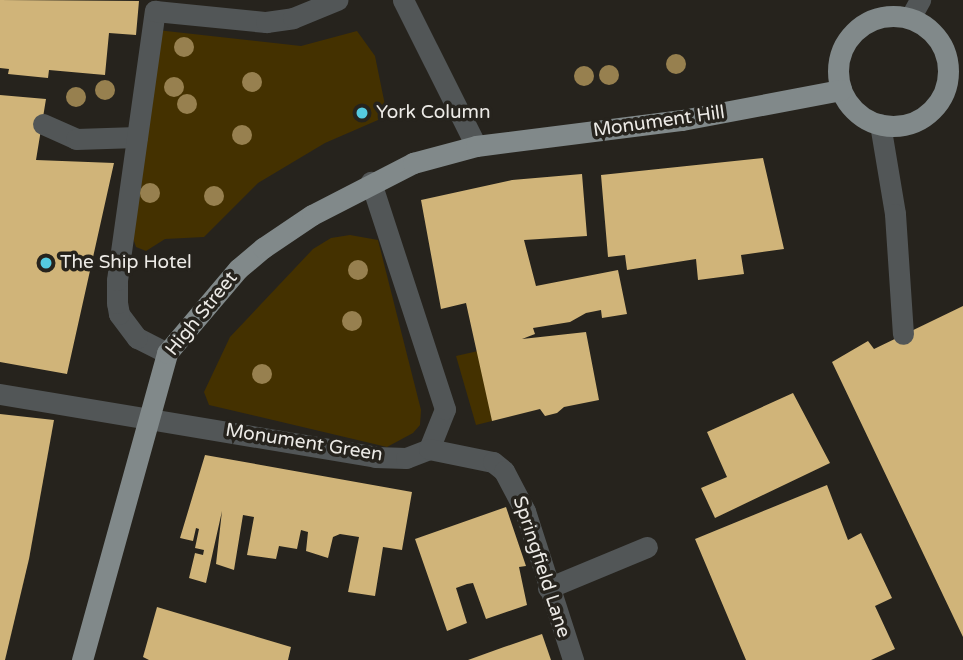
<!DOCTYPE html>
<html>
<head>
<meta charset="utf-8">
<style>
	body { margin:0 }
	#map { position:relative; width:963px; height:660px; overflow:hidden; background:#26231d; font-family:"Varela Round",sans-serif }
	div>[style] { position:absolute }
	.green>* { inset:0; background:#443100 }
	.building>* { inset:0; background:#d0b479 }
	.minor>* { height:21px; margin:-10.5px; padding:0 10.5px; transform-origin:10.5px; border-radius:10.5px; background:#525657 }
	.major>* { height:21px; margin:-10.5px; padding:0 10.5px; transform-origin:10.5px; border-radius:10.5px; background:#81898a }
	.major>.ring { margin:-10.5px; padding:0; box-sizing:content-box; background:none; border:21px solid #81898a; border-radius:50% }
	.trees>* { width:20px; height:20px; margin:-10px; border-radius:50%; background:#97804f }
	.dots>* { width:19px; height:19px; translate:-50% -50%; box-sizing:border-box; border:4px solid #26231d; border-radius:50% }
	span { translate:-50% -50%; white-space:nowrap; text-align:center; line-height:1.15; -webkit-text-stroke:7px #26231d; paint-order:stroke }
	.poi-label { font-size:19px; color:#eceae6 }
	.left { translate:0 -50%; text-align:left }
	.street-label { font-size:19px; color:#eceae6 }
</style>
</head>
<body>
<div id="map">
	<div class="green">
		<div style="clip-path:polygon(157px 30px,301px 46px,357px 31px,375px 56px,386px 110px,378px 120px,325px 143px,258px 183px,204px 237px,165px 239px,146px 251px,136px 247px,133px 238px)"></div>
		<div style="clip-path:polygon(350px 235px,378px 240px,421px 410px,420px 425px,413px 433px,387px 447px,209px 405px,204px 392px,230px 337px,313px 249px,331px 238px)"></div>
		<div style="clip-path:polygon(478px 351px,492px 421px,476px 425px,456px 356px)"></div>
	</div>
	<div class="building">
		<div style="clip-path:polygon(0 0,139px 1px,136px 35px,109px 33px,105px 75px,49px 70px,48px 78px,8px 74px,9px 69px,0 68px)"></div>
		<div style="clip-path:polygon(0 95px,46px 99px,36px 160px,114px 163px,67px 374px,0 362px)"></div>
		<div style="clip-path:polygon(763px 158px,784px 249px,741px 255px,744px 274px,698px 280px,696px 259px,627px 270px,625px 255px,608px 257px,601px 175px)"></div>
		<div style="clip-path:polygon(582px 174px,587px 236px,524px 240px,536px 286px,618px 270px,627px 314px,602px 318px,601px 310px,586px 313px,570px 322px,533px 328px,535px 334px,522px 339px,586px 332px,599px 400px,564px 407px,557px 413px,545px 416px,540px 409px,492px 421px,466px 303px,441px 309px,421px 200px,512px 180px)"></div>
		<div style="clip-path:polygon(963px 306px,963px 637px,832px 362px,868px 341px,874px 349px)"></div>
		<div style="clip-path:polygon(793px 393px,830px 463px,715px 518px,701px 488px,727px 477px,707px 432px)"></div>
		<div style="clip-path:polygon(0 414px,54px 420px,29px 559px,5px 660px,0 660px)"></div>
		<div style="clip-path:polygon(205px 455px,412px 492px,402px 550px,383px 547px,375px 596px,348px 592px,359px 537px,340px 534px,333px 537px,328px 558px,306px 551px,308px 532px,301px 530px,297px 549px,279px 546px,276px 559px,247px 555px,254px 517px,243px 515px,234px 570px,216px 564px,222px 511px,206px 583px,189px 578px,195px 553px,203px 555px,204px 550px,195px 548px,199px 529px,196px 528px,193px 541px,180px 538px)"></div>
		<div style="clip-path:polygon(827px 485px,848px 540px,861px 533px,892px 598px,875px 606px,895px 649px,871px 660px,746px 660px,695px 539px)"></div>
		<div style="clip-path:polygon(506px 507px,526px 566px,519px 567px,527px 605px,486px 619px,473px 583px,467px 584px,456px 588px,467px 623px,447px 631px,415px 539px)"></div>
		<div style="clip-path:polygon(157px 607px,291px 647px,288px 660px,149px 660px,143px 657px)"></div>
		<div style="clip-path:polygon(542px 634px,551px 660px,468px 660px,504px 647px)"></div>
	</div>
	<div class="minor">
		<div style="left:403px;top:0;width:163px;rotate:63.4deg"></div>
		<div style="left:910px;top:18px;width:21px;rotate:-61deg"></div>
		<div style="left:43px;top:124px;width:36px;rotate:24deg"></div>
		<div style="left:76px;top:139px;width:61px;rotate:-1.9deg"></div>
		<div style="left:880px;top:124px;width:91px;rotate:80.5deg"></div>
		<div style="left:895px;top:214px;width:120px;rotate:86.2deg"></div>
		<div style="left:167px;top:353px;width:34px;rotate:-153deg"></div>
		<div style="left:137px;top:338px;width:30px;rotate:-127deg"></div>
		<div style="left:119px;top:314px;width:11px;rotate:-100deg"></div>
		<div style="left:117px;top:303px;width:23px;rotate:-90deg"></div>
		<div style="left:117px;top:280px;width:272px;rotate:-82deg"></div>
		<div style="left:155px;top:11px;width:112px;rotate:5.7deg"></div>
		<div style="left:266px;top:22px;width:27px;rotate:-8deg"></div>
		<div style="left:293px;top:18px;width:48px;rotate:-22.2deg"></div>
		<div style="left:0;top:394px;width:380px;rotate:9.5deg"></div>
		<div style="left:375px;top:457px;width:31px;rotate:2deg"></div>
		<div style="left:406px;top:458px;width:25px;rotate:-21deg"></div>
		<div style="left:429px;top:449px;width:43px;rotate:-68.2deg"></div>
		<div style="left:445px;top:409px;width:239px;rotate:-108.1deg"></div>
		<div style="left:429px;top:449px;width:65px;rotate:11.5deg"></div>
		<div style="left:493px;top:462px;width:14px;rotate:39deg"></div>
		<div style="left:504px;top:471px;width:45px;rotate:62.3deg"></div>
		<div style="left:525px;top:511px;width:157px;rotate:72.1deg"></div>
		<div style="left:548px;top:588px;width:107px;rotate:-22.5deg"></div>
	</div>
	<div class="major">
		<div class="ring" style="left:838px;top:16px;width:89px;height:89px"></div>
		<div style="left:82px;top:660px;width:319px;rotate:-74.5deg"></div>
		<div style="left:167px;top:353px;width:110px;rotate:-49.8deg"></div>
		<div style="left:238px;top:269px;width:33px;rotate:-40deg"></div>
		<div style="left:263px;top:248px;width:59px;rotate:-34deg"></div>
		<div style="left:312px;top:215px;width:114px;rotate:-27.2deg"></div>
		<div style="left:413px;top:163px;width:65px;rotate:-15.1deg"></div>
		<div style="left:476px;top:146px;width:208px;rotate:-7.2deg"></div>
		<div style="left:682px;top:120px;width:162px;rotate:-10.7deg"></div>
	</div>
	<div class="trees">
		<div style="left:184px;top:47px"></div>
		<div style="left:676px;top:64px"></div>
		<div style="left:609px;top:75px"></div>
		<div style="left:584px;top:76px"></div>
		<div style="left:252px;top:82px"></div>
		<div style="left:174px;top:87px"></div>
		<div style="left:105px;top:90px"></div>
		<div style="left:76px;top:97px"></div>
		<div style="left:187px;top:104px"></div>
		<div style="left:242px;top:135px"></div>
		<div style="left:150px;top:193px"></div>
		<div style="left:214px;top:196px"></div>
		<div style="left:358px;top:270px"></div>
		<div style="left:352px;top:321px"></div>
		<div style="left:262px;top:374px"></div>
	</div>
	<div class="dots">
		<div style="left:362px;top:113px;background:#55cae0"></div>
		<div style="left:46px;top:263px;background:#55cae0"></div>
	</div>
	<div class="poi-label">
		<span class="left" style="left:376px;top:113px">York Column</span>
		<span class="left" style="left:60px;top:263px">The Ship Hotel</span>
	</div>
	<div class="street-label">
		<span style="left:659px;top:122px;rotate:-8deg">Monument Hill</span>
		<span style="left:202px;top:314px;rotate:-51deg">High Street</span>
		<span style="left:304px;top:443px;rotate:9deg">Monument Green</span>
		<span style="left:541px;top:567px;rotate:72deg">Springfield Lane</span>
	</div>
</div>
</body>
</html>
